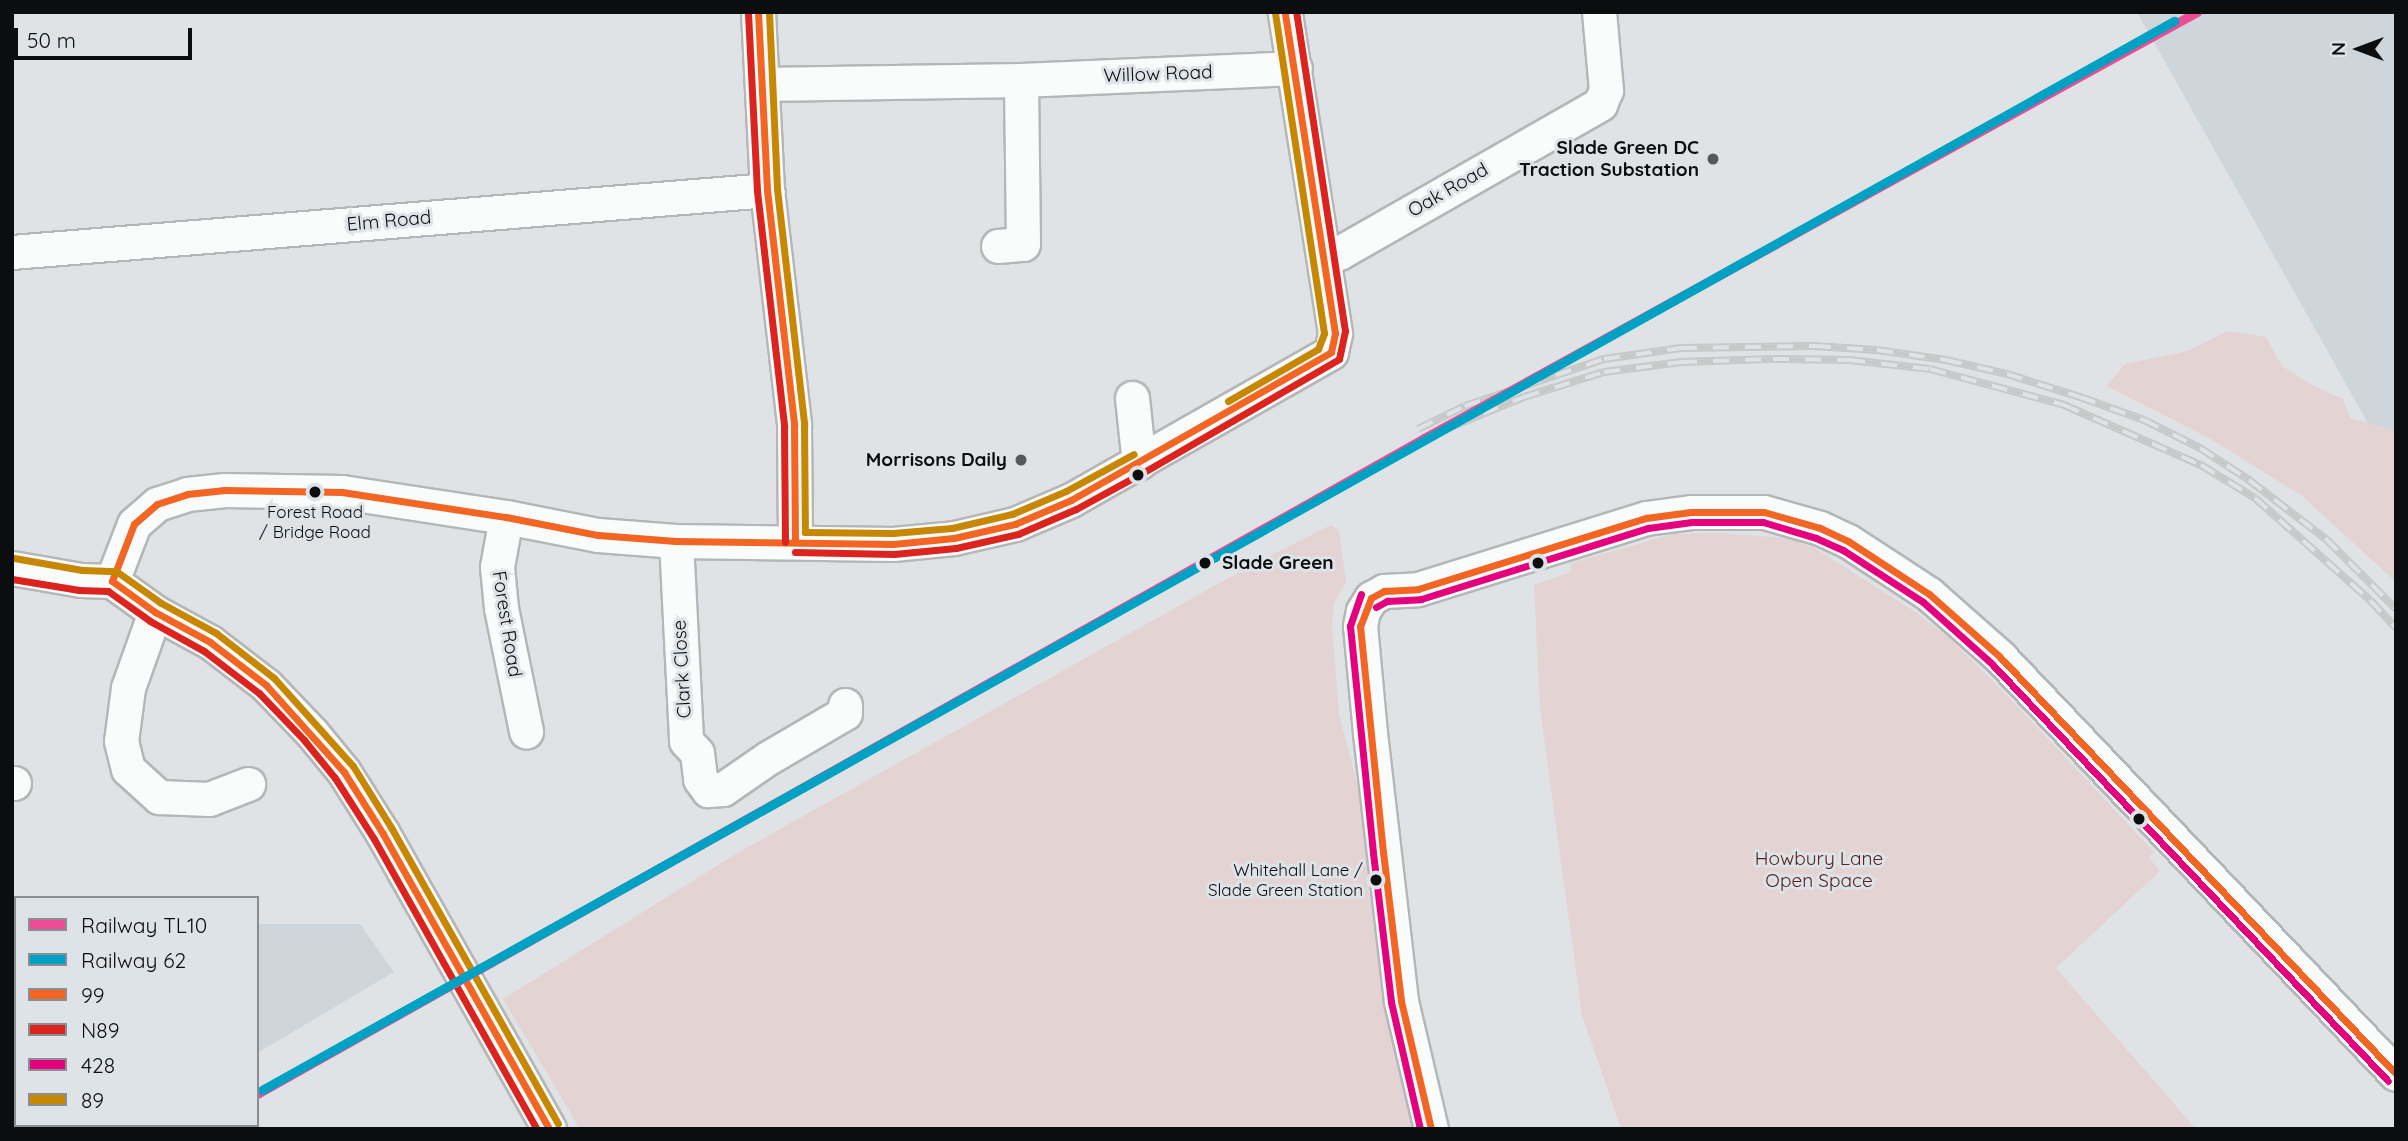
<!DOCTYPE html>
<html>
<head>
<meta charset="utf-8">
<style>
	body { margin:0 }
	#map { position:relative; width:2408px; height:1141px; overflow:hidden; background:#e0e3e5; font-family:Quicksand,sans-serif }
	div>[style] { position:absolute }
	.built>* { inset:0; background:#ced5db }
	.green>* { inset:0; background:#e3d4d3 }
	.roads { filter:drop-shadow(2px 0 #b4b6b7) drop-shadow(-2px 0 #b4b6b7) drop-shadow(0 2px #b4b6b7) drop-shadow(0 -2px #b4b6b7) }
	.minor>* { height:33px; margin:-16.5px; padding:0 16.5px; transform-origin:16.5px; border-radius:16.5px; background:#fafbfb }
	.rail>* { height:8px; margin-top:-4px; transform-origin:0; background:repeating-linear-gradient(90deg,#dee3e7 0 16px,#c7c8c8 0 32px); box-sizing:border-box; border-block:2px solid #c7c8c8 }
	.bus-1>* { height:7px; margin:-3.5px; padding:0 3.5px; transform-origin:3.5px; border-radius:3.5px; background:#f26522 }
	.bus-2>* { height:7px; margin:-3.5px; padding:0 3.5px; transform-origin:3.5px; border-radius:3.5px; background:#dc241f }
	.bus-3>* { height:7px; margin:-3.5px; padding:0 3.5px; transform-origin:3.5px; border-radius:3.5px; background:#e5007d }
	.bus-4>* { height:7px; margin:-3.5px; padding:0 3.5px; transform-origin:3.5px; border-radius:3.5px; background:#c88703 }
	.rail-1>* { height:9px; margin:-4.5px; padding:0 4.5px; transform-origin:4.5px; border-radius:4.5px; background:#ee4b95 }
	.rail-2>* { height:9px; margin:-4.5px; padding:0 4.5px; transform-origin:4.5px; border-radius:4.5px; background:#01a1c4 }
	.dots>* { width:19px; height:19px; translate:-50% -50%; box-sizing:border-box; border:4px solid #dee3e7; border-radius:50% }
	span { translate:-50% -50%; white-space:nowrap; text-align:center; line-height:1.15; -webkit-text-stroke:6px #dee3e7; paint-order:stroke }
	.bus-label { font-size:17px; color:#0c0d0f }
	.right { translate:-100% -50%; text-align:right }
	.street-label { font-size:19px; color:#0c0d0f }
	.poi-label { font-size:19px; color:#0c0d0f; font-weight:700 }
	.stop-label { font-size:19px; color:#0c0d0f; font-weight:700 }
	.left { translate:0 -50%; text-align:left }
	.park-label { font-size:19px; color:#56221f }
	.frame { position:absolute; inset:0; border:14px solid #0c0d0f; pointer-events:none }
	.legend { position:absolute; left:14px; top:896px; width:245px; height:231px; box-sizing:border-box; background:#dee3e7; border:2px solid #8a8d91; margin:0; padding:9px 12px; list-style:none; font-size:21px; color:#0c0d0f }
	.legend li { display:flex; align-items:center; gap:14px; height:35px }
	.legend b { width:35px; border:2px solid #8a8d91 }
	.north { position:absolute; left:2324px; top:14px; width:70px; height:70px; -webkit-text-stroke:5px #dee3e7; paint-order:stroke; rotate:270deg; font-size:19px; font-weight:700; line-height:28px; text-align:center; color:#0c0d0f }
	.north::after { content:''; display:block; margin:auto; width:24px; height:32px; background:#0c0d0f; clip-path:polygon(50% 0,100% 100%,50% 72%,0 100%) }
	.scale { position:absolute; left:14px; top:28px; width:178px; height:32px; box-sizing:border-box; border:4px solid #0c0d0f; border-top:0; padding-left:9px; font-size:21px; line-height:24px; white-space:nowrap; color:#0c0d0f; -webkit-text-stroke:5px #dee3e7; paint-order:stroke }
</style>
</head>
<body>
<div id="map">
	<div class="built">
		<div style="clip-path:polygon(2137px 12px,2396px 12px,2396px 473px)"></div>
		<div style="clip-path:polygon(12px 900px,16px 901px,16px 1125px,136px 1125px,131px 1129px,12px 1129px)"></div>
		<div style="clip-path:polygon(257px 924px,360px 924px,394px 972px,257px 1053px)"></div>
	</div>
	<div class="green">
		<div style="clip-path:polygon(2227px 331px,2266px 337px,2282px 366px,2312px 385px,2343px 399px,2350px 418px,2396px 431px,2396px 582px,2302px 496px,2209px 438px,2106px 386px,2125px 364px,2188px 351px)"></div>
		<div style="clip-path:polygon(1331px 525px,1339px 530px,1346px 582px,1334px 603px,1332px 625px,1339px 714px,1371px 837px,1418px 1129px,580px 1129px,503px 999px,739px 852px,1248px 567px)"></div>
		<div style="clip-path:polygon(1719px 533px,1786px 538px,1813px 547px,1914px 611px,1949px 638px,2004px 692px,2154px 852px,2149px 858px,2160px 871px,2056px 968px,2196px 1129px,1621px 1129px,1582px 1015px,1540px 709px,1534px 585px,1571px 572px,1571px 563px,1673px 534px)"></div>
	</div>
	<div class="roads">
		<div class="minor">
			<div style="left:758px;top:12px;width:178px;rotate:87.1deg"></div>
			<div style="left:767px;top:190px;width:237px;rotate:83.4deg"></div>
			<div style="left:794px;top:425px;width:117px;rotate:89.5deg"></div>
			<div style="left:763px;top:84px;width:258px;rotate:-0.9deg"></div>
			<div style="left:1021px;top:80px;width:274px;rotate:-2.5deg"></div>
			<div style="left:998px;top:246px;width:25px;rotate:-5deg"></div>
			<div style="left:1023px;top:244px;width:164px;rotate:-90.7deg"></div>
			<div style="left:12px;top:252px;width:758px;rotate:-4.69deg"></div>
			<div style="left:1324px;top:257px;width:16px;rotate:-15deg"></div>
			<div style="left:1339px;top:253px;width:301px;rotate:-29.7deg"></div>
			<div style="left:1600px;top:104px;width:15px;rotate:-67deg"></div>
			<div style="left:1606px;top:90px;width:78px;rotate:-95.1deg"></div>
			<div style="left:1132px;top:398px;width:65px;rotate:83.9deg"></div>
			<div style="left:506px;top:517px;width:51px;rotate:100.2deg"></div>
			<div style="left:497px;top:567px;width:41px;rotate:84.4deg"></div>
			<div style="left:501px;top:608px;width:126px;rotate:78.5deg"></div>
			<div style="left:676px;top:541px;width:200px;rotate:87.1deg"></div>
			<div style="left:686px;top:741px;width:16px;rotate:47deg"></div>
			<div style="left:697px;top:753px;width:26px;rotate:83deg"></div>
			<div style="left:700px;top:779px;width:14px;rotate:54deg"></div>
			<div style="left:708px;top:790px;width:15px;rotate:-4deg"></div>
			<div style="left:723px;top:789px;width:55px;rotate:-34.6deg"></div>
			<div style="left:768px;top:758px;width:89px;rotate:-30.3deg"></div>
			<div style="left:845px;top:713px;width:8px;rotate:-90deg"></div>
			<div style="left:12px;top:568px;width:70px;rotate:9.9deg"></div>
			<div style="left:81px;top:580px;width:31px;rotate:2deg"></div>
			<div style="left:112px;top:581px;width:53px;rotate:35.8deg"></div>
			<div style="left:155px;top:612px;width:63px;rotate:28.6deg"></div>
			<div style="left:210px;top:642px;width:71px;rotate:37.5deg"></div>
			<div style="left:266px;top:685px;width:66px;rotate:46.2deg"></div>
			<div style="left:312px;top:733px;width:50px;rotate:50.6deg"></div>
			<div style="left:344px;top:772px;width:73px;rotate:57.8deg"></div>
			<div style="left:383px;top:834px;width:338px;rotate:60.6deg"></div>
			<div style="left:112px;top:581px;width:61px;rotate:-68.9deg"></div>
			<div style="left:134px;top:524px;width:30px;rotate:-41deg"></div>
			<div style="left:157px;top:504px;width:32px;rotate:-18deg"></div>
			<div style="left:187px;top:494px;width:38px;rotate:-6deg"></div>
			<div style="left:225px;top:490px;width:117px;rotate:1deg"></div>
			<div style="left:342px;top:492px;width:166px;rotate:8.7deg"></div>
			<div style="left:506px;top:517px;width:94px;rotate:11.1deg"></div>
			<div style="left:598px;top:535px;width:78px;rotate:4.4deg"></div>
			<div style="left:676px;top:541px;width:217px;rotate:0.8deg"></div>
			<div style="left:893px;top:544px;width:61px;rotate:-5.6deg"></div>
			<div style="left:954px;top:538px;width:63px;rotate:-12.9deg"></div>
			<div style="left:1015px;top:524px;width:61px;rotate:-23.2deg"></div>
			<div style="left:1071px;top:500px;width:299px;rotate:-29.6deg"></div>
			<div style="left:1331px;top:352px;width:19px;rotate:-78deg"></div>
			<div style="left:1335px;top:333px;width:325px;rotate:-98.9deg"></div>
			<div style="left:155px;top:612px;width:81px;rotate:109.6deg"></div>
			<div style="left:128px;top:688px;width:53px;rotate:97.5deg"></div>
			<div style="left:121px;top:741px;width:29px;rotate:76deg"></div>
			<div style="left:128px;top:769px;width:42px;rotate:42.1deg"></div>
			<div style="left:159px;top:797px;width:50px;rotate:2.3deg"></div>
			<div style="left:209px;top:799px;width:42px;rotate:-21deg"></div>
			<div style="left:12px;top:783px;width:2px"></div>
			<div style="left:1431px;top:1129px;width:131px;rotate:-103.2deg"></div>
			<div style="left:1401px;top:1001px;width:270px;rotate:-96.6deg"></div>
			<div style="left:1370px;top:733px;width:107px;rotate:-95.3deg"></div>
			<div style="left:1360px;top:626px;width:15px;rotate:-79deg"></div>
			<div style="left:1363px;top:611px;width:15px;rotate:-58deg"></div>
			<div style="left:1371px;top:598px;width:15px;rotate:-28deg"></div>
			<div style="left:1384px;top:591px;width:34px;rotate:-3deg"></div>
			<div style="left:1418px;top:589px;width:239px;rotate:-17.3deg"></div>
			<div style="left:1646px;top:518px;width:45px;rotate:-7.6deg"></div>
			<div style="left:1691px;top:512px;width:73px"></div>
			<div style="left:1764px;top:512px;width:58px;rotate:15.9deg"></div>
			<div style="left:1820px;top:528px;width:31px;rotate:25deg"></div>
			<div style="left:1848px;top:541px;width:97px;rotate:33.2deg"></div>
			<div style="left:1929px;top:594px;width:94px;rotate:41.5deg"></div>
			<div style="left:1999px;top:656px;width:576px;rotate:46.48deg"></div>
		</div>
	</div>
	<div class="rail">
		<div style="left:1418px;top:429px;width:52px;rotate:-26.1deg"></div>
		<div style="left:1465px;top:406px;width:147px;rotate:-18.7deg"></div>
		<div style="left:1604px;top:359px;width:78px;rotate:-8.1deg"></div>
		<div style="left:1681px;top:348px;width:134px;rotate:-0.9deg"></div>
		<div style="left:1815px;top:346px;width:62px;rotate:3.7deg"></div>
		<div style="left:1877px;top:350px;width:70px;rotate:8.2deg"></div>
		<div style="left:1946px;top:360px;width:63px;rotate:12.9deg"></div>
		<div style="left:2007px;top:374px;width:77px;rotate:17.5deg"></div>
		<div style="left:2080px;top:397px;width:68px;rotate:19.8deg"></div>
		<div style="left:2144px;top:420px;width:63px;rotate:26.6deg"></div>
		<div style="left:2200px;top:448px;width:59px;rotate:33.1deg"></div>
		<div style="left:2249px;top:480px;width:97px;rotate:37.5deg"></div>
		<div style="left:2326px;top:539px;width:99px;rotate:45deg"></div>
		<div style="left:1424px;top:438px;width:108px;rotate:-22.3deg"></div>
		<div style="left:1524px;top:397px;width:84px;rotate:-17.4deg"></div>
		<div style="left:1604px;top:372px;width:78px;rotate:-7.4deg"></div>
		<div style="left:1681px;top:362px;width:92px;rotate:-1.9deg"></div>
		<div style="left:1773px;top:359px;width:76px;rotate:0.8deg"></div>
		<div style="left:1849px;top:360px;width:81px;rotate:6.3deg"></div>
		<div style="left:1930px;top:369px;width:139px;rotate:15deg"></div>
		<div style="left:2064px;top:405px;width:150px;rotate:23.7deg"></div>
		<div style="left:2201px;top:465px;width:63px;rotate:31.4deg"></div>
		<div style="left:2255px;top:498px;width:154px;rotate:41.6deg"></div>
		<div style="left:2370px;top:600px;width:38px;rotate:47deg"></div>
	</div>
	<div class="bus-1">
		<div style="left:758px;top:12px;width:178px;rotate:87.1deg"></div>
		<div style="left:767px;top:190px;width:237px;rotate:83.4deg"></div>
		<div style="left:794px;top:425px;width:117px;rotate:89.5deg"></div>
		<div style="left:112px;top:581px;width:61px;rotate:-68.9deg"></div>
		<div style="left:134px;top:524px;width:30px;rotate:-41deg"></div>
		<div style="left:157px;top:504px;width:32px;rotate:-18deg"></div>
		<div style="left:187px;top:494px;width:38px;rotate:-6deg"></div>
		<div style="left:225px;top:490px;width:117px;rotate:1deg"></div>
		<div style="left:342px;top:492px;width:166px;rotate:8.7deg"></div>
		<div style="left:506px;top:517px;width:94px;rotate:11.1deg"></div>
		<div style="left:598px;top:535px;width:78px;rotate:4.4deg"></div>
		<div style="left:676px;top:541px;width:217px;rotate:0.8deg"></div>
		<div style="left:893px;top:544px;width:61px;rotate:-5.6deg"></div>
		<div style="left:954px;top:538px;width:63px;rotate:-12.9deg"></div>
		<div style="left:1015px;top:524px;width:61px;rotate:-23.2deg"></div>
		<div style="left:1071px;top:500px;width:299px;rotate:-29.6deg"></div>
		<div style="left:1331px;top:352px;width:19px;rotate:-78deg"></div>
		<div style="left:1335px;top:333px;width:325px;rotate:-98.9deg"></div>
		<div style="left:112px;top:581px;width:53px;rotate:35.8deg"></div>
		<div style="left:155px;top:612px;width:63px;rotate:28.6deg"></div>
		<div style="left:210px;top:642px;width:71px;rotate:37.5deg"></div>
		<div style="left:266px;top:685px;width:117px;rotate:48.1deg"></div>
		<div style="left:344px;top:772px;width:73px;rotate:57.8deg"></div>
		<div style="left:383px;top:834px;width:338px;rotate:60.6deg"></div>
		<div style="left:1371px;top:598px;width:15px;rotate:-28deg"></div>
		<div style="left:1384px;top:591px;width:34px;rotate:-3deg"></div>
		<div style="left:1418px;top:589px;width:239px;rotate:-17.3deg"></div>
		<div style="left:1646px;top:518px;width:45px;rotate:-7.6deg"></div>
		<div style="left:1691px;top:512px;width:73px"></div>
		<div style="left:1764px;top:512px;width:58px;rotate:15.9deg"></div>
		<div style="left:1820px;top:528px;width:31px;rotate:25deg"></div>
		<div style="left:1848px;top:541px;width:97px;rotate:33.2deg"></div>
		<div style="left:1929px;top:594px;width:94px;rotate:41.5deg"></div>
		<div style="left:1999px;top:656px;width:576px;rotate:46.48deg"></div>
		<div style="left:1371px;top:598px;width:30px;rotate:111deg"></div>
		<div style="left:1360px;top:626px;width:227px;rotate:84.2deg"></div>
		<div style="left:1383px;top:852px;width:150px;rotate:83.1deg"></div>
		<div style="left:1401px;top:1001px;width:131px;rotate:76.8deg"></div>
	</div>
	<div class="bus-2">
		<div style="left:748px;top:13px;width:178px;rotate:87.1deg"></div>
		<div style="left:757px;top:191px;width:237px;rotate:83.4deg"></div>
		<div style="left:784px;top:426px;width:116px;rotate:89.5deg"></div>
		<div style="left:795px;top:552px;width:99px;rotate:1.2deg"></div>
		<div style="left:894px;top:554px;width:62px;rotate:-5.5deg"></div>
		<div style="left:956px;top:548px;width:64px;rotate:-12.7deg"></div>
		<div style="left:1018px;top:534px;width:63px;rotate:-23.3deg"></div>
		<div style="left:1076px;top:509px;width:77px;rotate:-28.6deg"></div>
		<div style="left:1144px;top:472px;width:225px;rotate:-30.1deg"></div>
		<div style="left:1339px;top:359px;width:29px;rotate:-78deg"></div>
		<div style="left:1345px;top:331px;width:323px;rotate:-98.7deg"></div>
		<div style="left:12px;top:579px;width:68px;rotate:9.3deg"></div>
		<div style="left:79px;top:590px;width:29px;rotate:2deg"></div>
		<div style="left:108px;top:591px;width:52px;rotate:35.5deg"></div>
		<div style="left:150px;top:621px;width:62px;rotate:29.1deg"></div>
		<div style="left:204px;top:651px;width:69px;rotate:37.4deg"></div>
		<div style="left:259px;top:693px;width:65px;rotate:46.2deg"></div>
		<div style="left:304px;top:740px;width:49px;rotate:50.8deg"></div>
		<div style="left:335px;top:778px;width:72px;rotate:57.4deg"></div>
		<div style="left:374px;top:839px;width:333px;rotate:60.7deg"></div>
	</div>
	<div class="bus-3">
		<div style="left:1361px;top:594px;width:34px;rotate:109deg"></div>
		<div style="left:1350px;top:626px;width:228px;rotate:84.2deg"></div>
		<div style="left:1373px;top:853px;width:150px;rotate:83.1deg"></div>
		<div style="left:1391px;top:1002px;width:130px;rotate:77.1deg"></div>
		<div style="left:1376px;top:607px;width:13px;rotate:-29deg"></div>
		<div style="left:1387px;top:601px;width:34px;rotate:-3deg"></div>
		<div style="left:1421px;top:599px;width:238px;rotate:-17.4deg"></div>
		<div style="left:1648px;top:528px;width:44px;rotate:-7.8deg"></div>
		<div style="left:1692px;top:522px;width:71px"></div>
		<div style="left:1763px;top:522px;width:55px;rotate:16.8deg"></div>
		<div style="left:1816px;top:538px;width:30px;rotate:24deg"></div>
		<div style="left:1843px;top:550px;width:95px;rotate:33deg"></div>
		<div style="left:1923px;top:602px;width:93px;rotate:41.9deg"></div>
		<div style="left:1992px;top:664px;width:575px;rotate:46.48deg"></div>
	</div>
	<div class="bus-4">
		<div style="left:769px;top:12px;width:177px;rotate:87.4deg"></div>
		<div style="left:777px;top:189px;width:237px;rotate:83.4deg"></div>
		<div style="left:804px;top:424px;width:108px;rotate:89.5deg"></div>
		<div style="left:805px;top:532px;width:88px;rotate:0.7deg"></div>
		<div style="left:893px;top:533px;width:59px;rotate:-4.8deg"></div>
		<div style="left:952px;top:528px;width:62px;rotate:-13.1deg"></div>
		<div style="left:1012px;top:514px;width:59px;rotate:-23.1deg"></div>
		<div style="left:1066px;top:491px;width:77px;rotate:-28.6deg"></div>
		<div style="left:1228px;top:401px;width:104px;rotate:-30deg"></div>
		<div style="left:1318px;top:349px;width:17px;rotate:-69deg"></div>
		<div style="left:1324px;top:333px;width:323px;rotate:-98.7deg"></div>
		<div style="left:14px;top:558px;width:69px;rotate:10deg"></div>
		<div style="left:82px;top:570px;width:34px;rotate:2deg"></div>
		<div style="left:116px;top:571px;width:55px;rotate:35.4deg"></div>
		<div style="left:161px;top:603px;width:63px;rotate:28.6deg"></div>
		<div style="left:216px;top:633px;width:73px;rotate:37.8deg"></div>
		<div style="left:274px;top:678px;width:118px;rotate:48.1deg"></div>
		<div style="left:353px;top:766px;width:74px;rotate:58.2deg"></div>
		<div style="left:392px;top:829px;width:338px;rotate:60.6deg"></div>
	</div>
	<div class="rail-1">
		<div style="left:257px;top:1094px;width:1339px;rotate:-29.34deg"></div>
		<div style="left:1424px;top:438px;width:883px;rotate:-28.86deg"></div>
	</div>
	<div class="rail-2">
		<div style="left:262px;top:1090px;width:2191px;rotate:-29.21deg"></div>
	</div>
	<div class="dots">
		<div style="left:1713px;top:159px;background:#56585a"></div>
		<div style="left:1021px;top:460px;background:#56585a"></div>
		<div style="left:1138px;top:475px;background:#0c0d0f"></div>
		<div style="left:315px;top:492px;background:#0c0d0f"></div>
		<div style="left:1205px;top:563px;background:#0c0d0f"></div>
		<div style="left:1538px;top:563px;background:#0c0d0f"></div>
		<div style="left:2139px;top:819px;background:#0c0d0f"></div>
		<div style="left:1376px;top:880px;background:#0c0d0f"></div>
	</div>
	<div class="bus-label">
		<span style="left:315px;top:522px">Forest Road<br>/ Bridge Road</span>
		<span class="right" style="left:1363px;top:880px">Whitehall Lane /<br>Slade Green Station</span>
	</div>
	<div class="street-label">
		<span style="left:1158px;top:74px;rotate:-2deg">Willow Road</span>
		<span style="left:1448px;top:190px;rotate:-30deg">Oak Road</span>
		<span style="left:389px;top:221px;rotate:-5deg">Elm Road</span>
		<span style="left:507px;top:624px;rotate:81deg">Forest Road</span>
		<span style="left:682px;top:669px;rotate:-93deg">Clark Close</span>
	</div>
	<div class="poi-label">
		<span class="right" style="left:1699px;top:159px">Slade Green DC<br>Traction Substation</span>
		<span class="right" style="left:1007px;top:460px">Morrisons Daily</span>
	</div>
	<div class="stop-label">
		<span class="left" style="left:1222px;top:563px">Slade Green</span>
	</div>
	<div class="park-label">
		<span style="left:1819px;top:870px">Howbury Lane<br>Open Space</span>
	</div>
	<div class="frame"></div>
	<ul class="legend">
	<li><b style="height:9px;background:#ee4b95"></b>Railway TL10</li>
	<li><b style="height:9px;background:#01a1c4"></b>Railway 62</li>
	<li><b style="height:9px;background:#f26522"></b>99</li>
	<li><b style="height:9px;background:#dc241f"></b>N89</li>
	<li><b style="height:9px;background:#e5007d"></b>428</li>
	<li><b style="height:9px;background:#c88703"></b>89</li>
	</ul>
	<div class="north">N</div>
	<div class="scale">50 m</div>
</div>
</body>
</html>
